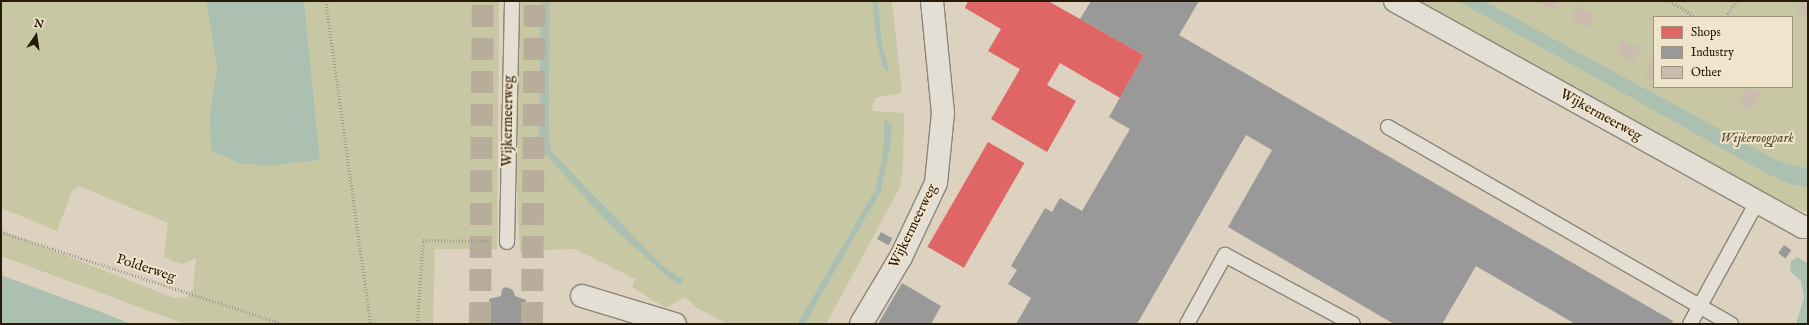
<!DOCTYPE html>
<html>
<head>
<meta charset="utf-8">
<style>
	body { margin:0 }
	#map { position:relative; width:1809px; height:325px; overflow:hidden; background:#dcd2bf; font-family:"IM FELL English",serif }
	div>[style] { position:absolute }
	.green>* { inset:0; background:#c7c7a3 }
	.water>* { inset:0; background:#acc0b1 }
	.shops>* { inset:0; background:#e06666; transform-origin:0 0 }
	.industry>* { inset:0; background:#999; transform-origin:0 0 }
	.building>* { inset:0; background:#cbbbae }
	.highway-tunnel>* { height:22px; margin-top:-11px; transform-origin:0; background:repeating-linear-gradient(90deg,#b8ad9a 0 22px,transparent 0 33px) }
	.path>* { height:2.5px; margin-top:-1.25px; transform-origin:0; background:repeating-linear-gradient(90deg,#a09a90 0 1px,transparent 0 3px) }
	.roads { filter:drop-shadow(1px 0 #8c8578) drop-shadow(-1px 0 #8c8578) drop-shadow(0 1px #8c8578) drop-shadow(0 -1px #8c8578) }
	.lane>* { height:14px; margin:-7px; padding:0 7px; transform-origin:7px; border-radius:7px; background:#e4dfd5 }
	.street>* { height:22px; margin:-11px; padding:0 11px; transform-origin:11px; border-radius:11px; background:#e4dfd5 }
	.secondary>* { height:22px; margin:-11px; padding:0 11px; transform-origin:11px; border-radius:11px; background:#e4dfd5 }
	span { translate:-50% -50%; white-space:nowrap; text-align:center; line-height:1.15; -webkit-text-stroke:4px #f1e4cd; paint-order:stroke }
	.street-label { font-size:14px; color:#271a06 }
	.park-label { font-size:14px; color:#524b2e; font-style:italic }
	.frame { position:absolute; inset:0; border:2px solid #271a06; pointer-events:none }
	.legend { position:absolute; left:1653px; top:16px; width:140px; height:72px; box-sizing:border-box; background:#f1e4cd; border:1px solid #a0937d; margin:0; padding:5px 7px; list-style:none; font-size:12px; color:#271a06 }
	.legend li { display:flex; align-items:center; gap:8px; height:20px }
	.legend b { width:20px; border:1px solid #a0937d }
	.north { position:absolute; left:16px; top:16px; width:40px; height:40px; -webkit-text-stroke:3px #f1e4cd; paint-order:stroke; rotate:13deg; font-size:11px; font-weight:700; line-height:16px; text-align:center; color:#271a06 }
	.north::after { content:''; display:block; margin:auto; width:14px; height:18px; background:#271a06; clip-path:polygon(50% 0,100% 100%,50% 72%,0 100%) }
</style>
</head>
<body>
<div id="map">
	<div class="green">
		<div style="clip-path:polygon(1px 1px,206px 1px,217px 67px,210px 113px,320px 160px,304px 1px,499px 1px,497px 249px,435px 249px,433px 324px,185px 324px,1px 256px,1px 230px,174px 298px,187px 297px,193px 288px,196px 258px,183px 264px,174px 262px,164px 256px,168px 223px,79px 186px,72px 191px,57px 231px,1px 208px)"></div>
		<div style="clip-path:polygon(519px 1px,541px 1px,541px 145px,641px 254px,684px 279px,661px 264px,551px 151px,549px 133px,550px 1px,872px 1px,876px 39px,882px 65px,889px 69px,882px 43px,878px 1px,892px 1px,902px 93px,875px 98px,872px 106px,873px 111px,904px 113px,903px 170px,899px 189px,826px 324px,805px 324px,881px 191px,891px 144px,892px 125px,884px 122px,883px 154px,875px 190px,797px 324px,728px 324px,697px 308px,685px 297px,666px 308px,632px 287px,635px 279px,575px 249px,520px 251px,517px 200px)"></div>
		<div style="clip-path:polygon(evenodd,1420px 1px,1808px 1px,1808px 212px,1760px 197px,1420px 1px,1654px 17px,1792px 17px,1792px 87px,1654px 87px,1654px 17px)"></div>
	</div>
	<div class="water">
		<div style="clip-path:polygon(206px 1px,304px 1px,320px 160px,267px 166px,240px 163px,211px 151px,210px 113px,217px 67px)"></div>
		<div style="clip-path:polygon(541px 1px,550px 1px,549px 133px,551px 151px,661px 264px,684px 280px,680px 285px,670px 279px,612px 227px,544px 153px,539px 135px)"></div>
		<div style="clip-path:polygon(872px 1px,878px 1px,882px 43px,889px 69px,888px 72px,882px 65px,876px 39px)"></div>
		<div style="clip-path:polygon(1458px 1px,1484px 1px,1778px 161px,1808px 169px,1808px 188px,1787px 183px,1766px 173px)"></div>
		<div style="clip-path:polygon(887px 120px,892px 125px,891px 144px,881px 191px,805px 324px,797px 324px,875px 190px,883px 154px,884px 122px)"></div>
		<div style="clip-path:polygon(1797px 257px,1808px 263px,1808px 324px,1796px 324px,1804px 298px,1801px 281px,1790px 271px,1791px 261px)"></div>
		<div style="clip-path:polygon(1px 275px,101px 312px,131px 324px,1px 324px)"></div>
	</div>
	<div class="shops">
		<div style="clip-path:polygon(968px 1px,1048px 1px,1144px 55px,1120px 98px,1060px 63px,1047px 85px,1076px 101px,1047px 152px,991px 119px,1020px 69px,988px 51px,1001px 29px,965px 8px)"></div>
		<div style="left:988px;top:142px;width:42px;height:121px;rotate:30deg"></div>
	</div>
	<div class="industry">
		<div style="clip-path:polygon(1091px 1px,1199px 1px,1179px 35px,1673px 321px,1672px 324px,1575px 324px,1476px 266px,1442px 324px,1394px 324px,1228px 227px,1272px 150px,1246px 135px,1137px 324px,1016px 324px,1031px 298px,1008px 284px,1017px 270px,1011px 266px,1045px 208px,1052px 212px,1060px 198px,1082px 211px,1130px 129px,1109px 117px,1144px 55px,1080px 19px)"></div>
		<div style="left:881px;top:232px;width:13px;height:8px;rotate:29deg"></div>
		<div style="left:1784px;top:245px;width:9px;height:10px;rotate:36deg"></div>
		<div style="clip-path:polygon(902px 283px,941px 306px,931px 324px,878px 324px)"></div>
		<div style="clip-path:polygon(506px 287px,513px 290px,515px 296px,526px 300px,526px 324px,489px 324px,489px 299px,501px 296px,502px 289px)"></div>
	</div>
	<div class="building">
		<div style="clip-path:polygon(1538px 1px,1560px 1px,1554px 11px)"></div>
		<div style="clip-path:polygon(1802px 1px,1808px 1px,1808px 18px,1796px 11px)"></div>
		<div style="clip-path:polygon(1577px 6px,1595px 17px,1588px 28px,1578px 22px,1577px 24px,1573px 22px,1575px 19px,1571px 16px)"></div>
		<div style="clip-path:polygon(1622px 40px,1634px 47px,1636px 44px,1642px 48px,1633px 62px,1616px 52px)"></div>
		<div style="clip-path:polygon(1653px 59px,1654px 78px,1653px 80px,1644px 74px)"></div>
		<div style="clip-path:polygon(1748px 87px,1762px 92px,1751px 111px,1738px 104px)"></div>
	</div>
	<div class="highway-tunnel">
		<div style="left:480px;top:324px;width:323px;rotate:-89.5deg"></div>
		<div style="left:532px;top:324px;width:323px;rotate:-89.5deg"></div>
	</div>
	<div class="path">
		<div style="left:326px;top:1px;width:326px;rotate:82.1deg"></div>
		<div style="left:1670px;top:1px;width:31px;rotate:32deg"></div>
		<div style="left:1726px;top:17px;width:19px;rotate:-58deg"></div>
		<div style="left:1px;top:232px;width:298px;rotate:18deg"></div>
		<div style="left:417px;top:324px;width:84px;rotate:-85.9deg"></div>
		<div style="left:423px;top:240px;width:65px;rotate:0.9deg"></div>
	</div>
	<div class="roads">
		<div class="lane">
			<div style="left:1388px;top:127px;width:396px;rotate:29.9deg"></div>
			<div style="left:507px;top:242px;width:241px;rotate:-88.8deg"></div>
			<div style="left:1187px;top:324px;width:79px;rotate:-61.2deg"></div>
			<div style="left:1225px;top:255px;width:145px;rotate:28.3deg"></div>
			<div style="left:1690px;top:324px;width:139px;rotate:-61.2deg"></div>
		</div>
		<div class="street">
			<div style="left:582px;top:296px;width:97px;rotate:16.8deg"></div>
			<div style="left:861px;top:324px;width:78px;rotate:-59.2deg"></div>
			<div style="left:901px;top:257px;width:82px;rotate:-64.7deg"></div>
			<div style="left:936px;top:183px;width:70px;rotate:-84.3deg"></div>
			<div style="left:943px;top:113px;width:113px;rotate:-95.6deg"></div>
		</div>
		<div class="secondary">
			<div style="left:1395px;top:1px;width:466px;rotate:29deg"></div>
			<div style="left:1803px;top:227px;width:5px"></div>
		</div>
	</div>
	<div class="street-label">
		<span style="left:1601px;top:115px;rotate:29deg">Wijkermeerweg</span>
		<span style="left:508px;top:121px;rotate:-89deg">Wijkermeerweg</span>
		<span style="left:913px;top:226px;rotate:-64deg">Wijkermeerweg</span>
		<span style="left:146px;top:268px;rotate:18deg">Polderweg</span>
	</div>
	<div class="park-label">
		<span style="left:1757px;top:138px">Wijkeroogpark</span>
	</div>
	<div class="frame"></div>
	<ul class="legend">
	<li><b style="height:11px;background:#e06666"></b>Shops</li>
	<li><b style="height:11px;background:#999"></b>Industry</li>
	<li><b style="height:11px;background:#cbbbae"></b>Other</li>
	</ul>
	<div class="north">N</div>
</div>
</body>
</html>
